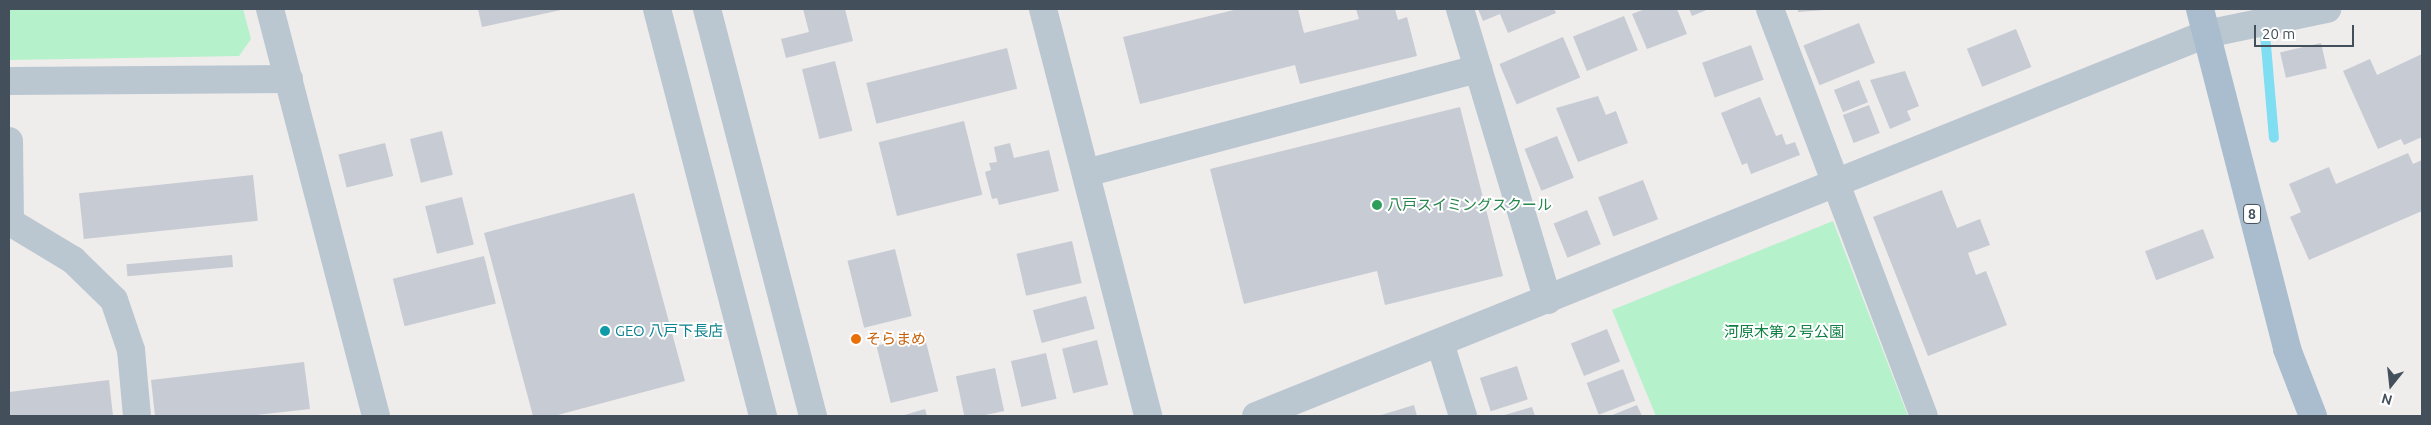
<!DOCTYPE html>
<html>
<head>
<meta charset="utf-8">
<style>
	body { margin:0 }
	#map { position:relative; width:2431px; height:425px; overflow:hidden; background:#efecec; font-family:Ubuntu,"Noto Sans JP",sans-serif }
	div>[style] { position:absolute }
	.green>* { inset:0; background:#b5f1ca }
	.stream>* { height:10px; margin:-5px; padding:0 5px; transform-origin:5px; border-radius:5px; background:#7fdef2 }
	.building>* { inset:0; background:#c7cbd3; transform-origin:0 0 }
	.minor>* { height:28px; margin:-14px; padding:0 14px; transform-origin:14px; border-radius:14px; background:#bbc7d0 }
	.major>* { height:28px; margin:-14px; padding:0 14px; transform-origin:14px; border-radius:14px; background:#a9bdce }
	.dots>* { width:14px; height:14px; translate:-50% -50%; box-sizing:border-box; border:2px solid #fff; border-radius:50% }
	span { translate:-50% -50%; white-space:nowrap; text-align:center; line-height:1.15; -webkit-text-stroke:4px #fff; paint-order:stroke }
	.shield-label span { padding:1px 4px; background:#fff; border:1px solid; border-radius:4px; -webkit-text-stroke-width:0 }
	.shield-label { font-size:14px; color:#43505b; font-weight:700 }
	.leisure-label { font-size:15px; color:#27864d }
	.left { translate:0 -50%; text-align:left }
	.culture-label { font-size:15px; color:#0d838f }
	.park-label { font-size:15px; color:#108044 }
	.food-label { font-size:15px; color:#c56008 }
	.frame { position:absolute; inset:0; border:10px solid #43505b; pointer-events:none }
	.north { position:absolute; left:2366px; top:360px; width:50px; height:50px; -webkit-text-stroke:4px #fff; paint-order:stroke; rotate:196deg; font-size:14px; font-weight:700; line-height:20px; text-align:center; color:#43505b }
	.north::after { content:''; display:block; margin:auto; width:18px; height:22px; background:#43505b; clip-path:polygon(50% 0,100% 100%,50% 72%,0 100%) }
	.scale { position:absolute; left:2254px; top:25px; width:100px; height:22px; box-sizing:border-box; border:2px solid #43505b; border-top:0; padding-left:6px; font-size:15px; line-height:18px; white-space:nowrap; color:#43505b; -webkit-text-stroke:4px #fff; paint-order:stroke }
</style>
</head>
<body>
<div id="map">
	<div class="green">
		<div style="clip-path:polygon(9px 9px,243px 9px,251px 39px,239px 56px,9px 60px)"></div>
		<div style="clip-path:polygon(1833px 221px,1908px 416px,1656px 416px,1612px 310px)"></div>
	</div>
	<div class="stream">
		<div style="left:2264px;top:22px;width:116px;rotate:85.1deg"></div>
	</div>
	<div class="building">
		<div style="clip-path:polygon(478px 9px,561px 9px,561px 10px,482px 27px)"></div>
		<div style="clip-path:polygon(803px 9px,845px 9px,853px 41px,786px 58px,781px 39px,809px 32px)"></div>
		<div style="clip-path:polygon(1238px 9px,1298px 9px,1304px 33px,1359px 19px,1356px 9px,1395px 9px,1398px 20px,1407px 17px,1417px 56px,1300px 84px,1295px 65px,1140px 104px,1123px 37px)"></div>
		<div style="clip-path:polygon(1478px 9px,1554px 9px,1556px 13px,1508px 33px,1500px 14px,1483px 21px)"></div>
		<div style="clip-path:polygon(1645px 9px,1677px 9px,1687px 34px,1647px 49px,1632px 14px)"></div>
		<div style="clip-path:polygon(1689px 9px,1709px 9px,1692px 16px)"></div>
		<div style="clip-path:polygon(1798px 9px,1824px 9px,1824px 10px,1798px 12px)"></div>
		<div style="left:1624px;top:16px;width:37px;height:55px;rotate:68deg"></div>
		<div style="left:1859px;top:23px;width:43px;height:60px;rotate:68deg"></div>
		<div style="left:2016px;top:29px;width:41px;height:53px;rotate:68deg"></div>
		<div style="left:1563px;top:37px;width:44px;height:69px;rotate:67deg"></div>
		<div style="left:2321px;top:43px;width:26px;height:42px;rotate:77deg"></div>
		<div style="left:1751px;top:45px;width:37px;height:52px;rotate:70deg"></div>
		<div style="left:1007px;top:48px;width:42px;height:145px;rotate:76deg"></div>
		<div style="clip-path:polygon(2422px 54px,2422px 137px,2404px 145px,2401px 139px,2378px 149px,2343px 71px,2370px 59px,2377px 75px)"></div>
		<div style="left:835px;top:61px;width:72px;height:34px;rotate:76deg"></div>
		<div style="clip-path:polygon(1905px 71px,1919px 106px,1907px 111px,1911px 120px,1890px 129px,1870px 80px)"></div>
		<div style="left:1859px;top:80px;width:24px;height:27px;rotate:68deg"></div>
		<div style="clip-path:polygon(1598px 96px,1606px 115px,1616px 111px,1628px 143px,1578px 162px,1556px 108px)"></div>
		<div style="clip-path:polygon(1760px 97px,1776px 136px,1782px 134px,1786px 145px,1795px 142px,1800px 155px,1751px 174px,1747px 163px,1742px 165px,1721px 113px)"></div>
		<div style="left:1869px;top:105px;width:30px;height:28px;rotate:69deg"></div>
		<div style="clip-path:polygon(1460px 107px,1503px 276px,1385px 305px,1377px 271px,1244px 304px,1210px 169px)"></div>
		<div style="left:964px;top:121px;width:76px;height:88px;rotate:76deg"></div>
		<div style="left:442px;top:131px;width:45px;height:33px;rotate:76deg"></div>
		<div style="left:1557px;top:136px;width:45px;height:35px;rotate:68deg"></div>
		<div style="left:385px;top:143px;width:34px;height:48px;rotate:76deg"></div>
		<div style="clip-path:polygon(1010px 143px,1014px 158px,1049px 150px,1059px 191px,999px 205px,997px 198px,992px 199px,985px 172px,991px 170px,989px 163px,997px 162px,994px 147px)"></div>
		<div style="clip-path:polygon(2408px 153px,2413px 164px,2422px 160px,2422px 211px,2309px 260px,2290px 217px,2301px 212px,2289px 184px,2329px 167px,2336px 184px)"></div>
		<div style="left:253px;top:175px;width:46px;height:175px;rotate:84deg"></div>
		<div style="left:1643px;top:180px;width:42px;height:48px;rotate:69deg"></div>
		<div style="clip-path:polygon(1942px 190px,1957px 228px,1980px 219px,1990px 245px,1968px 253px,1976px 275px,1986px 271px,2007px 325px,1928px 356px,1873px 217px)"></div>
		<div style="clip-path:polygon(634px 193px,685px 381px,554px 416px,533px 416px,484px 233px)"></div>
		<div style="left:462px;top:197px;width:49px;height:38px;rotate:76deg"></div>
		<div style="left:1587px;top:210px;width:37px;height:36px;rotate:68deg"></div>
		<div style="left:2203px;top:229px;width:31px;height:62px;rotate:69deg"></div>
		<div style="left:1072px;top:241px;width:43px;height:57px;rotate:77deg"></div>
		<div style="left:895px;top:249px;width:69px;height:49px;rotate:76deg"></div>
		<div style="left:232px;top:255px;width:12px;height:106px;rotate:85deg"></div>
		<div style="left:484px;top:256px;width:49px;height:94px;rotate:76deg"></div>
		<div style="left:1086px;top:296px;width:34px;height:55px;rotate:75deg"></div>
		<div style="left:1607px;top:329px;width:35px;height:39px;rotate:68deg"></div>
		<div style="left:924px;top:334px;width:59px;height:49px;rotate:76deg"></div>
		<div style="left:1097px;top:340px;width:46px;height:36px;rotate:76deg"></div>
		<div style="left:1046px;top:353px;width:47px;height:36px;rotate:77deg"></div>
		<div style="clip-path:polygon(304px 362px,310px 409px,246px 416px,155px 416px,151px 380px)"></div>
		<div style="left:1517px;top:366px;width:35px;height:39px;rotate:72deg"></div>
		<div style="left:995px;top:368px;width:44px;height:40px;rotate:78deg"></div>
		<div style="left:1623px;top:369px;width:34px;height:39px;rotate:69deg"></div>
		<div style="clip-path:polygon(109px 380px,113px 416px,9px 416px,9px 392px)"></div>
		<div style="clip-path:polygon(1414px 405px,1417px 416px,1378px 416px)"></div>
		<div style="clip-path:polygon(1637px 405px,1642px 416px,1610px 416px)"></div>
		<div style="clip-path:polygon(1532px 407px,1535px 416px,1501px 416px)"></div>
		<div style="clip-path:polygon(925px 409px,927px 416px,901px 416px)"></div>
	</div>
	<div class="minor">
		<div style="left:270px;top:9px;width:421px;rotate:75.4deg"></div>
		<div style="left:657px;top:9px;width:421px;rotate:75.4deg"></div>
		<div style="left:707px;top:9px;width:421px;rotate:75.4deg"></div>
		<div style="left:1043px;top:9px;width:420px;rotate:75.5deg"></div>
		<div style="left:1460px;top:9px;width:304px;rotate:73.2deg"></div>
		<div style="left:1770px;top:9px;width:435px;rotate:69.3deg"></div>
		<div style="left:9px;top:81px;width:280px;rotate:-0.4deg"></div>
		<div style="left:9px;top:141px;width:81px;rotate:89.3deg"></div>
		<div style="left:10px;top:222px;width:74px;rotate:31.1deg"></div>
		<div style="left:73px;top:260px;width:57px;rotate:44.3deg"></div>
		<div style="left:114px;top:300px;width:53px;rotate:71.2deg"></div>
		<div style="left:131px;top:350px;width:66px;rotate:84.8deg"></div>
		<div style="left:1086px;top:173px;width:406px;rotate:-14.9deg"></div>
		<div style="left:1440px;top:343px;width:77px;rotate:72.5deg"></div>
		<div style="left:1256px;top:416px;width:1024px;rotate:-21.91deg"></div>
		<div style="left:2206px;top:34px;width:124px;rotate:-11.7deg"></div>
	</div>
	<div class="major">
		<div style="left:2200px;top:9px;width:351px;rotate:75.6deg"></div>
		<div style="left:2287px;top:349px;width:72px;rotate:68.8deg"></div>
	</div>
	<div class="dots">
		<div style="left:1377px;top:205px;background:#2e9e5b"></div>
		<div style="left:605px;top:331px;background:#0f9aa8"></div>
		<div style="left:856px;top:339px;background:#e8710a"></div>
	</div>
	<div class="shield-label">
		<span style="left:2252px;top:214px">8</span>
	</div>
	<div class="leisure-label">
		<span class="left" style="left:1387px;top:205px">八戸スイミングスクール</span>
	</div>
	<div class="culture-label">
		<span class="left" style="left:615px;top:331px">GEO 八戸下長店</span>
	</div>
	<div class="park-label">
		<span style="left:1784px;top:332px">河原木第２号公園</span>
	</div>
	<div class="food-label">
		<span class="left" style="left:866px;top:339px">そらまめ</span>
	</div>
	<div class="frame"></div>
	<div class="north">N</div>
	<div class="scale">20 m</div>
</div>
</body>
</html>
